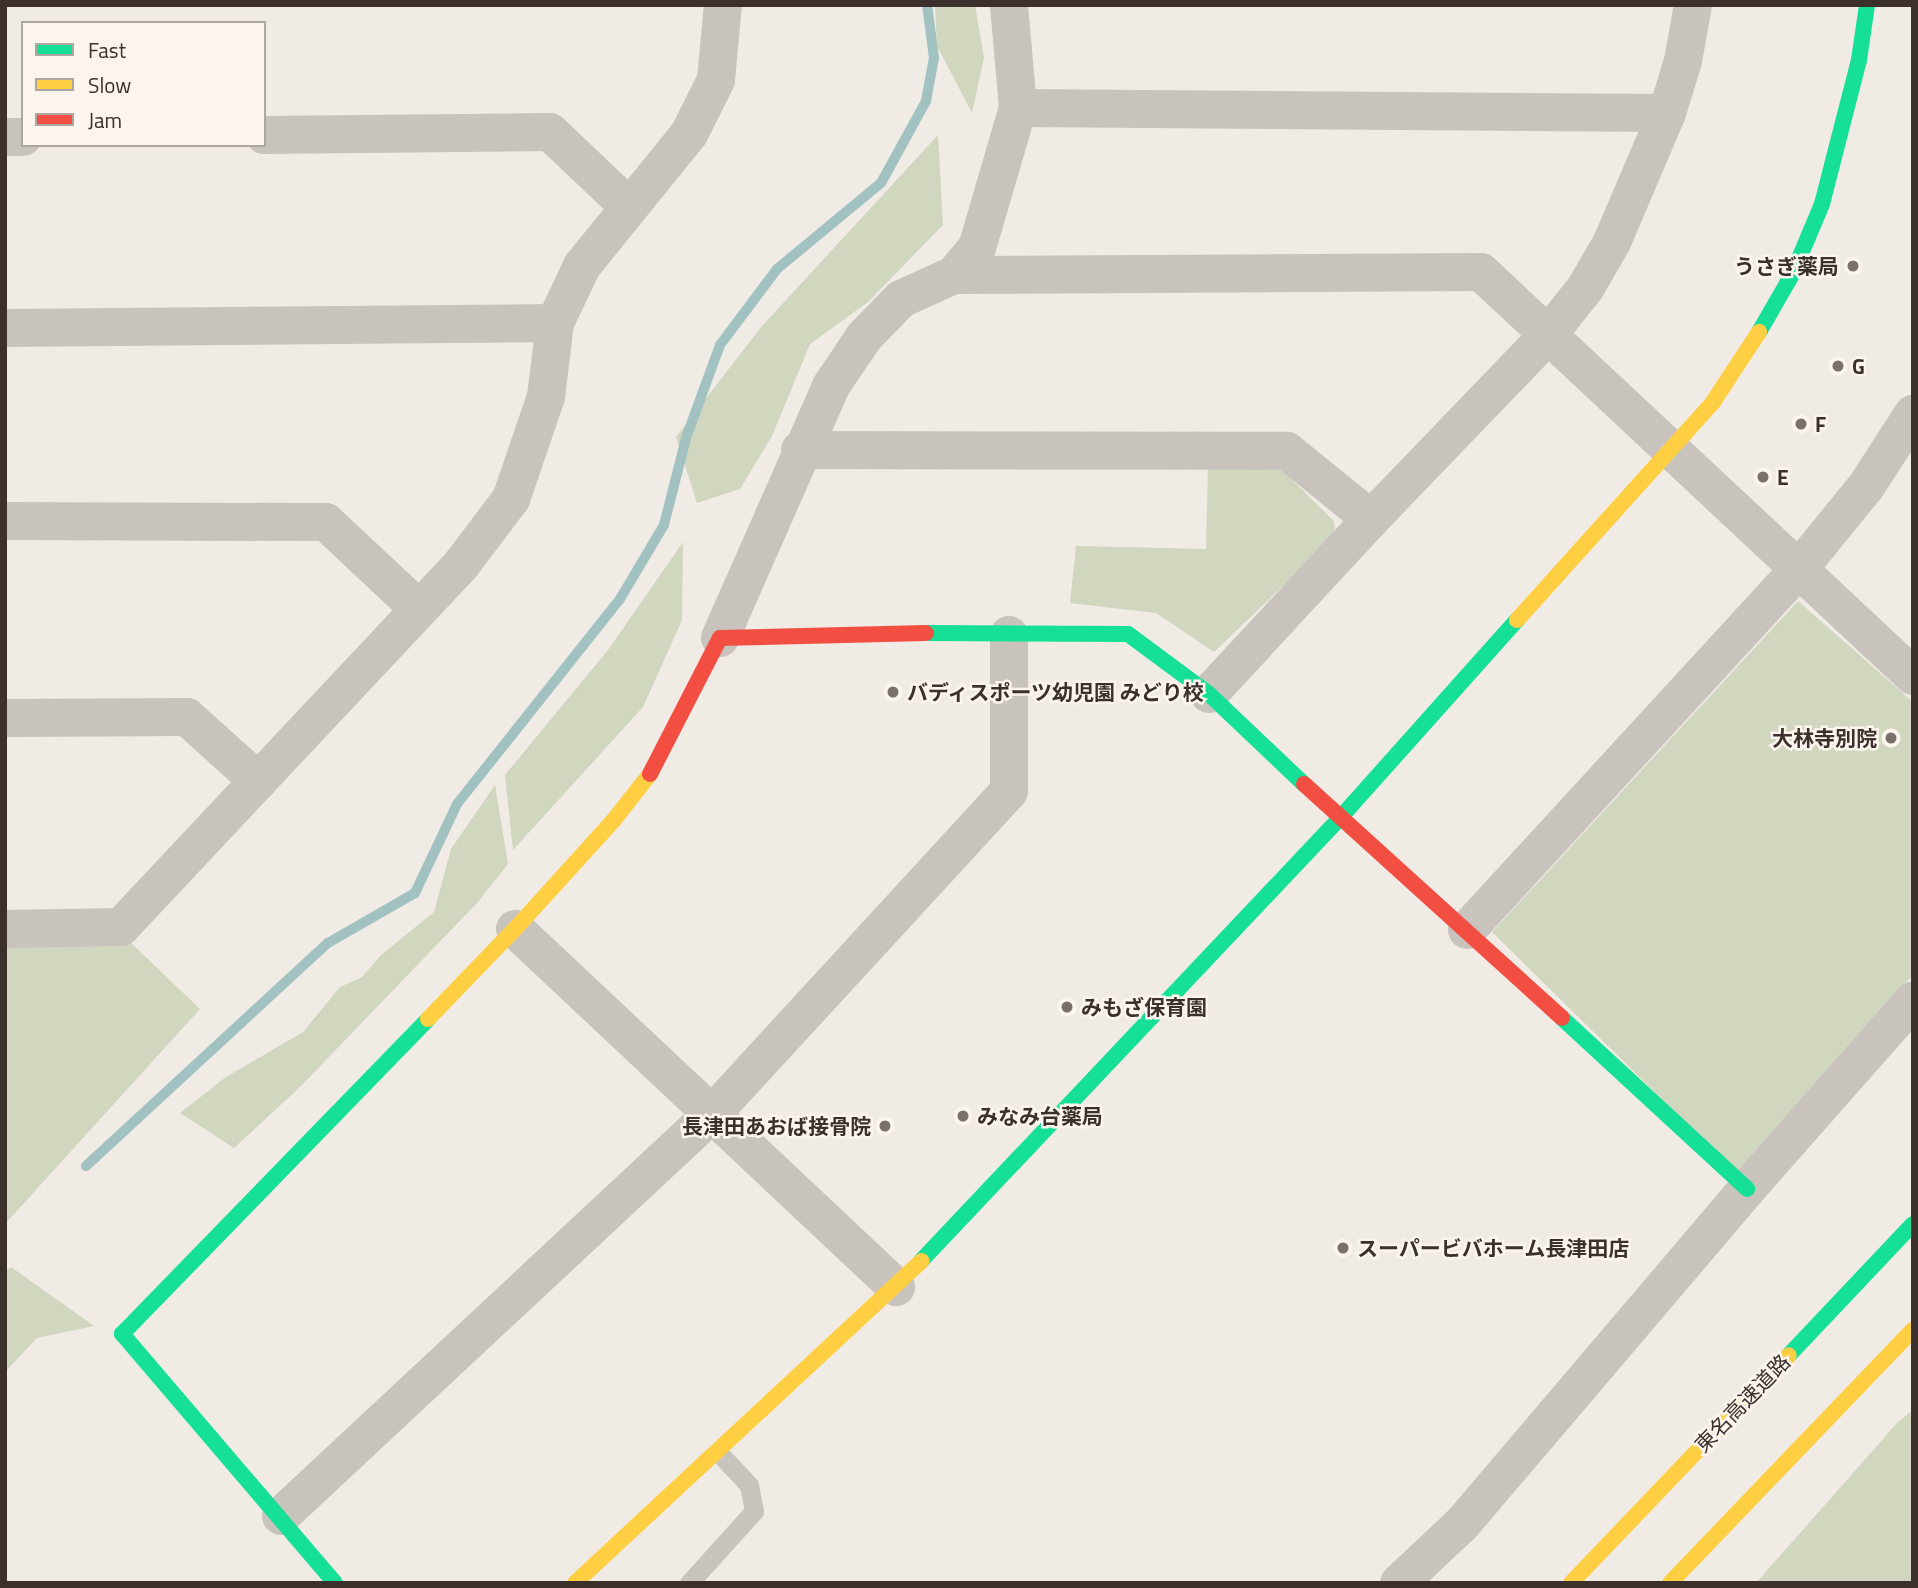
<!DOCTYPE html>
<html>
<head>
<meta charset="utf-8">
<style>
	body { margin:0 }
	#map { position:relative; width:1918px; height:1588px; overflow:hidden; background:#f0ebe5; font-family:"Titillium Web","Noto Sans JP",sans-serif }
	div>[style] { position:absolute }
	.green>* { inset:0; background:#d1d6bf }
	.stream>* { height:10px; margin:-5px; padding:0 5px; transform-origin:5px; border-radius:5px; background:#a1c2c1 }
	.lane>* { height:19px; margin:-9.5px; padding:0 9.5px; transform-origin:9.5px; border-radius:9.5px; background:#c9c3be }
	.street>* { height:38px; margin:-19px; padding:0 19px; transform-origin:19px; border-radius:19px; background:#c9c3be }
	.fast>* { height:16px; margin:-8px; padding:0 8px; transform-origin:8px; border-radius:8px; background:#16e098 }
	.slow>* { height:16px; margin:-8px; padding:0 8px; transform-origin:8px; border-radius:8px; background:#ffcf43 }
	.jam>* { height:16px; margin:-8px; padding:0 8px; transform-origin:8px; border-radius:8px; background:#f24e42 }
	.dots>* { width:19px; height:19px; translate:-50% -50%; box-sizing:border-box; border:4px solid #fbf5ee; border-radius:50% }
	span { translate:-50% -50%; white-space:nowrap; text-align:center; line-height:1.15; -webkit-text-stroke:5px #fbf5ee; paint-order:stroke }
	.poi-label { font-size:21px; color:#3b302b; font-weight:700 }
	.right { translate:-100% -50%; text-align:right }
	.left { translate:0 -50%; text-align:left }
	.street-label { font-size:21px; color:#3b302b }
	.frame { position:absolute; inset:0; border:7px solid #3b302b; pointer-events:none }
	.legend { position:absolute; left:21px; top:21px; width:245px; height:126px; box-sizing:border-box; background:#fbf5ee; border:2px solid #aea6a0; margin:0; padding:9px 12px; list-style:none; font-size:21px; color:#3b302b }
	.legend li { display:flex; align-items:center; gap:14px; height:35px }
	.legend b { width:35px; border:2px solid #aea6a0 }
</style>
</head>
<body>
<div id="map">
	<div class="green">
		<div style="clip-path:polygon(935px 5px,975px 5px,984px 58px,972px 113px,937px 46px)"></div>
		<div style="clip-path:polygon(938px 135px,943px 225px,868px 302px,810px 344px,772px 436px,740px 489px,697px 503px,676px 437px,762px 326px)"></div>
		<div style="clip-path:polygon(1208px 466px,1278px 466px,1334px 521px,1335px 536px,1214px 652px,1156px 613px,1070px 603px,1076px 546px,1206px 549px)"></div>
		<div style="clip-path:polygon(683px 542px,682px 620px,643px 707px,513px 850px,505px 775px,608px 650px)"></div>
		<div style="clip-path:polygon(1798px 601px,1913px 702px,1913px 975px,1739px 1175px,1492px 932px)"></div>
		<div style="clip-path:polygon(495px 785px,508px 864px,478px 902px,300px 1087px,234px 1148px,180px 1113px,226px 1077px,303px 1032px,340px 987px,362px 977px,380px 956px,434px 912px,451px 849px)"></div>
		<div style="clip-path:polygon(5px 941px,129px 941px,200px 1009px,5px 1224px)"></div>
		<div style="clip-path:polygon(11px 1267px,94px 1326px,37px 1338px,5px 1372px,5px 1272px)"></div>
		<div style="clip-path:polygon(1913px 1410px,1913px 1583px,1756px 1583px,1898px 1422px)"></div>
	</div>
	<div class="stream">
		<div style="left:86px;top:1166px;width:329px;rotate:-42.7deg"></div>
		<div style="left:328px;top:943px;width:100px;rotate:-29.9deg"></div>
		<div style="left:415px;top:893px;width:98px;rotate:-64.7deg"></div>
		<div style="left:457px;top:804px;width:262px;rotate:-51.5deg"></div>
		<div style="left:620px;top:599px;width:86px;rotate:-59.3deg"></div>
		<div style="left:664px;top:525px;width:90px;rotate:-75.8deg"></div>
		<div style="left:686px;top:438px;width:99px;rotate:-69.9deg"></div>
		<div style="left:720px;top:345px;width:95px;rotate:-53.1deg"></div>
		<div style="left:777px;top:269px;width:135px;rotate:-39.6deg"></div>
		<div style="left:881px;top:183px;width:94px;rotate:-61.2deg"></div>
		<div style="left:926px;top:101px;width:44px;rotate:-79.5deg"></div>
		<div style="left:934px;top:58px;width:53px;rotate:-97.5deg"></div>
	</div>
	<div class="lane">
		<div style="left:689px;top:1583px;width:97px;rotate:-47.9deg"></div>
		<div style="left:754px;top:1511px;width:26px;rotate:-101deg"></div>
		<div style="left:749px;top:1485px;width:45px;rotate:-133.2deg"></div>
	</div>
	<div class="street">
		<div style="left:1018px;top:108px;width:649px;rotate:0.44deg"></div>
		<div style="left:264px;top:135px;width:286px;rotate:-0.6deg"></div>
		<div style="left:550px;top:132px;width:108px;rotate:43.5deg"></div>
		<div style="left:5px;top:137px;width:18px"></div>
		<div style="left:954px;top:275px;width:527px;rotate:-0.33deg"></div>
		<div style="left:1481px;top:272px;width:591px;rotate:43.08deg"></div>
		<div style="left:5px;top:328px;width:550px;rotate:-0.52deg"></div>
		<div style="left:800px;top:450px;width:487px;rotate:0.1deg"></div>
		<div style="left:1287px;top:451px;width:108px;rotate:39deg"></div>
		<div style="left:5px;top:521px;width:321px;rotate:0.2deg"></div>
		<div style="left:326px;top:522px;width:127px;rotate:43.1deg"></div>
		<div style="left:720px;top:638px;width:275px;rotate:-66.2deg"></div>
		<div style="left:831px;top:386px;width:59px;rotate:-56deg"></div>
		<div style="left:864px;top:337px;width:53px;rotate:-45.8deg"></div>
		<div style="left:901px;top:299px;width:58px;rotate:-24.4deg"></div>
		<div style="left:954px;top:275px;width:35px;rotate:-50deg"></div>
		<div style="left:977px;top:248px;width:146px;rotate:-73.7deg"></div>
		<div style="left:1018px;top:108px;width:103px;rotate:-95deg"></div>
		<div style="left:1209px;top:694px;width:238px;rotate:-47.2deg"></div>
		<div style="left:1371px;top:519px;width:255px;rotate:-46.1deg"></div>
		<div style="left:1548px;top:335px;width:61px;rotate:-51.6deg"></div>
		<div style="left:1586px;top:287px;width:52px;rotate:-60deg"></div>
		<div style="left:1612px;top:242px;width:140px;rotate:-66.9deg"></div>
		<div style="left:1667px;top:113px;width:54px;rotate:-72.9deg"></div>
		<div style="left:1683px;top:61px;width:57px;rotate:-79.9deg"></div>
		<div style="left:5px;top:718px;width:182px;rotate:-0.3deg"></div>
		<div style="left:187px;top:717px;width:96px;rotate:42deg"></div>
		<div style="left:5px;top:929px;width:116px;rotate:-1deg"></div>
		<div style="left:121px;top:927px;width:497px;rotate:-46.8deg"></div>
		<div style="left:461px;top:565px;width:83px;rotate:-52.9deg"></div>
		<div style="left:511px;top:499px;width:108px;rotate:-71.1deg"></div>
		<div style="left:546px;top:397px;width:75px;rotate:-83.1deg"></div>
		<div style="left:555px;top:323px;width:63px;rotate:-64.7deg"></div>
		<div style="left:582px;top:266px;width:170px;rotate:-51deg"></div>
		<div style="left:689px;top:134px;width:60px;rotate:-63.4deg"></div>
		<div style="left:716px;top:80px;width:75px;rotate:-84.7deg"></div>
		<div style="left:515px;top:929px;width:523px;rotate:43.22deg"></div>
		<div style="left:1467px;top:930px;width:489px;rotate:-47.4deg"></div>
		<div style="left:1798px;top:570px;width:109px;rotate:-50.9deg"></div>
		<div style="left:1867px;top:485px;width:85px;rotate:-57.1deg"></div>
		<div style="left:281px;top:1516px;width:591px;rotate:-43.01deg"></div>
		<div style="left:713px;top:1113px;width:437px;rotate:-47.4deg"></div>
		<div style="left:1009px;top:791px;width:156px;rotate:-90deg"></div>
		<div style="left:1399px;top:1583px;width:86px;rotate:-43.1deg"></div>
		<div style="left:1462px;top:1524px;width:440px;rotate:-49.6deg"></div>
		<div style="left:1747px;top:1189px;width:251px;rotate:-48.6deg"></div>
	</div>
	<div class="fast">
		<div style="left:1759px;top:332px;width:68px;rotate:-60deg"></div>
		<div style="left:1793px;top:273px;width:75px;rotate:-67.2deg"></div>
		<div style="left:1822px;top:204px;width:149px;rotate:-75.6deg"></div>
		<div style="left:1859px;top:60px;width:56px;rotate:-81.7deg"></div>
		<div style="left:926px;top:633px;width:202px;rotate:0.3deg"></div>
		<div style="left:1128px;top:634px;width:101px;rotate:36.5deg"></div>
		<div style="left:1209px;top:694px;width:131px;rotate:43.5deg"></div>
		<div style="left:1562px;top:1018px;width:252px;rotate:42.7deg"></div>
		<div style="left:921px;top:1261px;width:610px;rotate:-46.59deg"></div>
		<div style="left:1340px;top:818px;width:266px;rotate:-48.2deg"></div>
		<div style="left:1789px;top:1355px;width:180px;rotate:-46.6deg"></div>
		<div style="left:335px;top:1583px;width:328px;rotate:-130.5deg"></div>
		<div style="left:122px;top:1334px;width:439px;rotate:-45.8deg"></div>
	</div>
	<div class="slow">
		<div style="left:1517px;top:620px;width:293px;rotate:-48deg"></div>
		<div style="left:1713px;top:402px;width:84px;rotate:-56.7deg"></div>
		<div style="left:428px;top:1019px;width:125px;rotate:-46deg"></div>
		<div style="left:515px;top:929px;width:146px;rotate:-47.8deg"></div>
		<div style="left:613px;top:821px;width:60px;rotate:-51.8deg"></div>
		<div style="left:575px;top:1583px;width:473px;rotate:-42.9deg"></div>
		<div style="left:1571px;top:1583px;width:315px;rotate:-46.3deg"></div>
		<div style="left:1670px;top:1583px;width:351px;rotate:-46.2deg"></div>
	</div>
	<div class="jam">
		<div style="left:650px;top:774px;width:153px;rotate:-62.8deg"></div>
		<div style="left:720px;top:638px;width:206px;rotate:-1.4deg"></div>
		<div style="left:1304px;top:784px;width:348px;rotate:42.2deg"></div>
	</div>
	<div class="dots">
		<div style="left:1853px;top:266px;background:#7a716c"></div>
		<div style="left:1838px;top:366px;background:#7a716c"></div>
		<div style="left:1801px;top:424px;background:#7a716c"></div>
		<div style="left:1763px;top:477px;background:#7a716c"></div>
		<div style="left:893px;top:692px;background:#7a716c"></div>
		<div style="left:1891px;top:738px;background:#7a716c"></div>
		<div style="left:1067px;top:1007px;background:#7a716c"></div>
		<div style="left:963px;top:1116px;background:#7a716c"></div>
		<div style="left:885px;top:1126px;background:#7a716c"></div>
		<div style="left:1343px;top:1248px;background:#7a716c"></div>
	</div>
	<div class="poi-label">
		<span class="right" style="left:1839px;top:266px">うさぎ薬局</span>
		<span class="left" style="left:1852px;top:366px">G</span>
		<span class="left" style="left:1815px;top:424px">F</span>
		<span class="left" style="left:1777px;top:477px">E</span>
		<span class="left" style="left:907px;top:692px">バディスポーツ幼児園 みどり校</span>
		<span class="right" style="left:1877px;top:738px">大林寺別院</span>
		<span class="left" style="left:1081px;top:1007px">みもざ保育園</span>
		<span class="left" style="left:977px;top:1116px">みなみ台薬局</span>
		<span class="right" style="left:871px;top:1126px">長津田あおば接骨院</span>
		<span class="left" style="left:1357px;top:1248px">スーパービバホーム長津田店</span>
	</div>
	<div class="street-label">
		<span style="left:1742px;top:1403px;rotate:-46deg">東名高速道路</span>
	</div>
	<div class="frame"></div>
	<ul class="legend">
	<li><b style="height:9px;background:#16e098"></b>Fast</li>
	<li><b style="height:9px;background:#ffcf43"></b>Slow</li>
	<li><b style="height:9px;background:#f24e42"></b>Jam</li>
	</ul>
</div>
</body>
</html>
